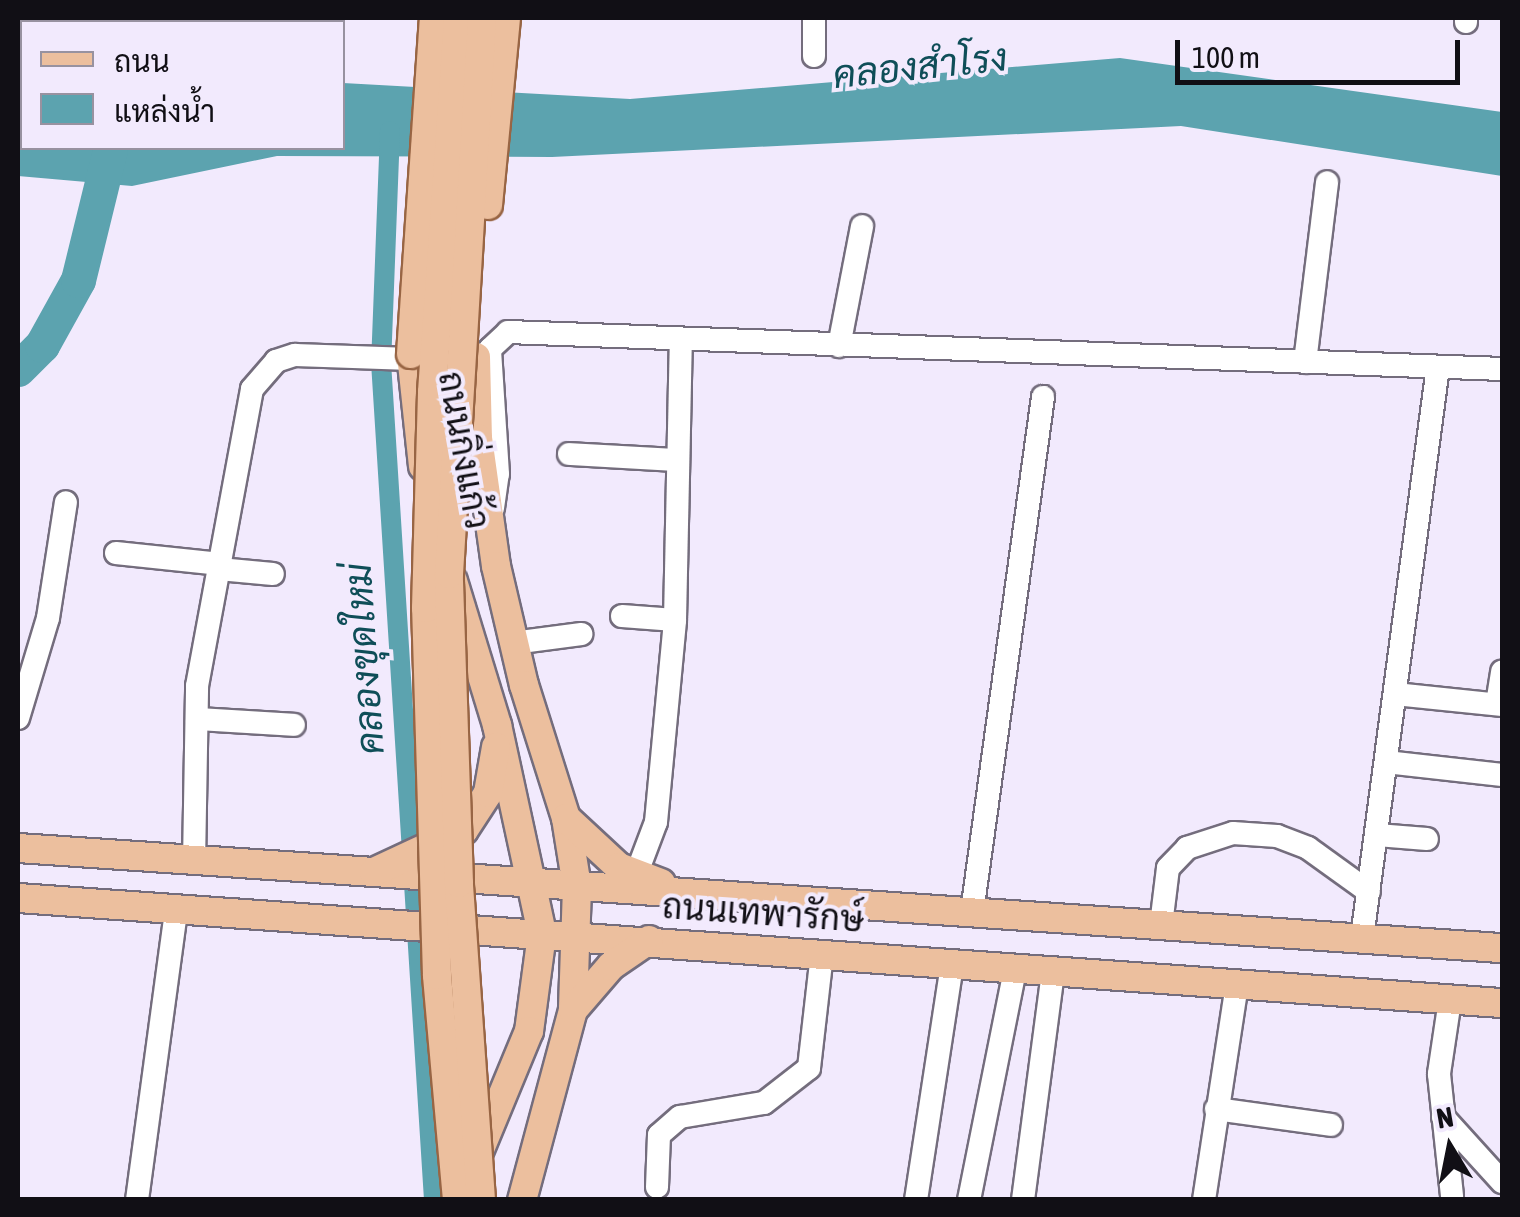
<!DOCTYPE html>
<html>
<head>
<meta charset="utf-8">
<style>
	body { margin:0 }
	#map { position:relative; width:1520px; height:1217px; overflow:hidden; background:#f2eafd; font-family:"Asap Condensed",Sarabun,sans-serif }
	div>[style] { position:absolute }
	.water>* { inset:0; background:#5ca3af }
	.canal>* { height:20px; margin:-10px; padding:0 10px; transform-origin:10px; border-radius:10px; background:#5ca3af }
	.river>* { height:35px; margin:-17.5px; padding:0 17.5px; transform-origin:17.5px; border-radius:17.5px; background:#5ca3af }
	.roads { filter:drop-shadow(2px 0 #746d7d) drop-shadow(-2px 0 #746d7d) drop-shadow(0 2px #746d7d) drop-shadow(0 -2px #746d7d) }
	.minor>* { height:22px; margin:-11px; padding:0 11px; transform-origin:11px; border-radius:11px; background:#fff }
	.major>* { height:28px; margin:-14px; padding:0 14px; transform-origin:14px; border-radius:14px; background:#ecbf9e }
	.bridges { filter:drop-shadow(2px 0 #986544) drop-shadow(-2px 0 #986544) drop-shadow(0 2px #986544) drop-shadow(0 -2px #986544) }
	.major-bridge>* { height:28px; margin:-14px; padding:0 14px; transform-origin:14px; border-radius:14px; background:#ecbf9e }
	span { translate:-50% -50%; white-space:nowrap; text-align:center; line-height:1.15; -webkit-text-stroke:8px #f2eafd; paint-order:stroke }
	.street-label { font-size:35px; color:#110f15 }
	.water-label { font-size:38px; color:#0f4e58; font-style:italic }
	.frame { position:absolute; inset:0; border:20px solid #110f15; pointer-events:none }
	.legend { position:absolute; left:20px; top:20px; width:325px; height:130px; box-sizing:border-box; background:#f2eafd; border:2px solid #9892a0; margin:0; padding:12px 18px; list-style:none; font-size:30px; color:#110f15 }
	.legend li { display:flex; align-items:center; gap:20px; height:50px }
	.legend b { width:50px; border:2px solid #9892a0 }
	.north { position:absolute; left:1400px; top:1097px; width:100px; height:100px; -webkit-text-stroke:8px #f2eafd; paint-order:stroke; rotate:350deg; font-size:28px; font-weight:700; line-height:40px; text-align:center; color:#110f15 }
	.north::after { content:''; display:block; margin:auto; width:35px; height:45px; background:#110f15; clip-path:polygon(50% 0,100% 100%,50% 72%,0 100%) }
	.scale { position:absolute; left:1175px; top:40px; width:285px; height:45px; box-sizing:border-box; border:5px solid #110f15; border-top:0; padding-left:12px; font-size:30px; line-height:35px; white-space:nowrap; color:#110f15; -webkit-text-stroke:8px #f2eafd; paint-order:stroke }
</style>
</head>
<body>
<div id="map">
	<div class="water">
		<div style="clip-path:polygon(1120px 58px,1502px 112px,1502px 176px,1181px 126px,552px 157px,277px 156px,132px 186px,18px 176px,18px 100px,22px 148px,342px 148px,343px 83px,630px 99px)"></div>
	</div>
	<div class="canal">
		<div style="left:390px;top:131px;width:231px;rotate:92.2deg"></div>
		<div style="left:381px;top:362px;width:840px;rotate:86.38deg"></div>
	</div>
	<div class="river">
		<div style="left:18px;top:369px;width:34px;rotate:-45deg"></div>
		<div style="left:42px;top:345px;width:74px;rotate:-61deg"></div>
		<div style="left:78px;top:280px;width:134px;rotate:-76.2deg"></div>
	</div>
	<div class="roads">
		<div class="minor">
			<div style="left:1466px;top:18px;width:4px;rotate:90deg"></div>
			<div style="left:814px;top:56px;width:38px;rotate:-90deg"></div>
			<div style="left:839px;top:346px;width:122px;rotate:-79.1deg"></div>
			<div style="left:1305px;top:362px;width:181px;rotate:-83deg"></div>
			<div style="left:569px;top:454px;width:109px;rotate:3.2deg"></div>
			<div style="left:493px;top:508px;width:34px;rotate:-82deg"></div>
			<div style="left:498px;top:474px;width:125px;rotate:-93.7deg"></div>
			<div style="left:490px;top:349px;width:25px;rotate:-43deg"></div>
			<div style="left:508px;top:332px;width:995px;rotate:2.13deg"></div>
			<div style="left:116px;top:553px;width:105px;rotate:6deg"></div>
			<div style="left:219px;top:569px;width:54px;rotate:5.3deg"></div>
			<div style="left:622px;top:616px;width:53px;rotate:4.3deg"></div>
			<div style="left:513px;top:643px;width:69px;rotate:-7.5deg"></div>
			<div style="left:1395px;top:694px;width:108px;rotate:5.9deg"></div>
			<div style="left:1497px;top:704px;width:33px;rotate:-81deg"></div>
			<div style="left:18px;top:718px;width:104px;rotate:-73.3deg"></div>
			<div style="left:48px;top:618px;width:117px;rotate:-81.2deg"></div>
			<div style="left:197px;top:719px;width:97px;rotate:3.5deg"></div>
			<div style="left:1386px;top:762px;width:117px;rotate:6.4deg"></div>
			<div style="left:1377px;top:835px;width:50px;rotate:4.6deg"></div>
			<div style="left:194px;top:863px;width:177px;rotate:-89deg"></div>
			<div style="left:197px;top:686px;width:302px;rotate:-79.5deg"></div>
			<div style="left:252px;top:389px;width:37px;rotate:-49deg"></div>
			<div style="left:276px;top:361px;width:20px;rotate:-18deg"></div>
			<div style="left:295px;top:355px;width:116px;rotate:2deg"></div>
			<div style="left:636px;top:875px;width:57px;rotate:-69.3deg"></div>
			<div style="left:656px;top:822px;width:203px;rotate:-84.6deg"></div>
			<div style="left:675px;top:620px;width:280px;rotate:-88.8deg"></div>
			<div style="left:972px;top:912px;width:520px;rotate:-82.15deg"></div>
			<div style="left:1161px;top:925px;width:57px;rotate:-83deg"></div>
			<div style="left:1168px;top:868px;width:28px;rotate:-46deg"></div>
			<div style="left:1187px;top:848px;width:48px;rotate:-18.1deg"></div>
			<div style="left:1233px;top:833px;width:44px;rotate:3.9deg"></div>
			<div style="left:1277px;top:836px;width:33px;rotate:21deg"></div>
			<div style="left:1308px;top:848px;width:75px;rotate:35.8deg"></div>
			<div style="left:1362px;top:938px;width:576px;rotate:-82.42deg"></div>
			<div style="left:1450px;top:1000px;width:75px;rotate:98.5deg"></div>
			<div style="left:1439px;top:1074px;width:123px;rotate:83.9deg"></div>
			<div style="left:1216px;top:1109px;width:116px;rotate:7.9deg"></div>
			<div style="left:1443px;top:1117px;width:88px;rotate:47.8deg"></div>
			<div style="left:657px;top:1187px;width:52px;rotate:-87.8deg"></div>
			<div style="left:659px;top:1135px;width:28px;rotate:-41deg"></div>
			<div style="left:680px;top:1117px;width:85px;rotate:-9.5deg"></div>
			<div style="left:764px;top:1103px;width:57px;rotate:-37.9deg"></div>
			<div style="left:809px;top:1068px;width:115px;rotate:-83.5deg"></div>
			<div style="left:137px;top:1200px;width:293px;rotate:-82.3deg"></div>
			<div style="left:916px;top:1200px;width:239px;rotate:-81.3deg"></div>
			<div style="left:969px;top:1200px;width:236px;rotate:-78.7deg"></div>
			<div style="left:1023px;top:1200px;width:230px;rotate:-82.5deg"></div>
			<div style="left:1204px;top:1200px;width:218px;rotate:-81.3deg"></div>
		</div>
		<div class="major">
			<div style="left:411px;top:354px;width:113px;rotate:83.9deg"></div>
			<div style="left:476px;top:357px;width:81px;rotate:88.6deg"></div>
			<div style="left:478px;top:438px;width:129px;rotate:82deg"></div>
			<div style="left:496px;top:566px;width:122px;rotate:76.8deg"></div>
			<div style="left:524px;top:685px;width:139px;rotate:72.5deg"></div>
			<div style="left:566px;top:818px;width:70px;rotate:80.9deg"></div>
			<div style="left:577px;top:887px;width:123px;rotate:91.9deg"></div>
			<div style="left:573px;top:1010px;width:197px;rotate:105deg"></div>
			<div style="left:453px;top:581px;width:151px;rotate:73deg"></div>
			<div style="left:497px;top:725px;width:214px;rotate:77.8deg"></div>
			<div style="left:542px;top:934px;width:98px;rotate:97.6deg"></div>
			<div style="left:529px;top:1031px;width:144px;rotate:112.5deg"></div>
			<div style="left:566px;top:818px;width:72px;rotate:42.8deg"></div>
			<div style="left:619px;top:867px;width:45px;rotate:20.9deg"></div>
			<div style="left:18px;top:848px;width:1487px;rotate:3.86deg"></div>
			<div style="left:374px;top:872px;width:99px;rotate:-25deg"></div>
			<div style="left:464px;top:830px;width:44px;rotate:-57deg"></div>
			<div style="left:488px;top:793px;width:47px;rotate:-80.1deg"></div>
			<div style="left:18px;top:898px;width:1488px;rotate:4.05deg"></div>
			<div style="left:573px;top:1010px;width:58px;rotate:-49.2deg"></div>
			<div style="left:611px;top:966px;width:46px;rotate:-34.4deg"></div>
		</div>
	</div>
	<div class="bridges">
		<div class="major-bridge">
			<div style="left:488px;top:205px;width:188px;rotate:-84.5deg"></div>
			<div style="left:411px;top:354px;width:337px;rotate:-86.1deg"></div>
			<div style="left:457px;top:1200px;width:226px;rotate:-95.1deg"></div>
			<div style="left:437px;top:975px;width:367px;rotate:-91.7deg"></div>
			<div style="left:426px;top:608px;width:216px;rotate:-88.4deg"></div>
			<div style="left:432px;top:392px;width:375px;rotate:-86deg"></div>
			<div style="left:481px;top:1200px;width:318px;rotate:-94deg"></div>
			<div style="left:459px;top:883px;width:309px;rotate:-91.9deg"></div>
			<div style="left:449px;top:574px;width:557px;rotate:-86.6deg"></div>
		</div>
	</div>
	<div class="street-label">
		<span style="left:465px;top:450px;rotate:80deg">ถนนกิ่งแก้ว</span>
		<span style="left:763px;top:912px;rotate:4deg">ถนนเทพารักษ์</span>
	</div>
	<div class="water-label">
		<span style="left:920px;top:66px;rotate:-6deg">คลองสำโรง</span>
		<span style="left:364px;top:659px;rotate:-94deg">คลองขุดใหม่</span>
	</div>
	<div class="frame"></div>
	<ul class="legend">
	<li><b style="height:12px;background:#ecbf9e"></b>ถนน</li>
	<li><b style="height:28px;background:#5ca3af"></b>แหล่งน้ำ</li>
	</ul>
	<div class="north">N</div>
	<div class="scale">100 m</div>
</div>
</body>
</html>
